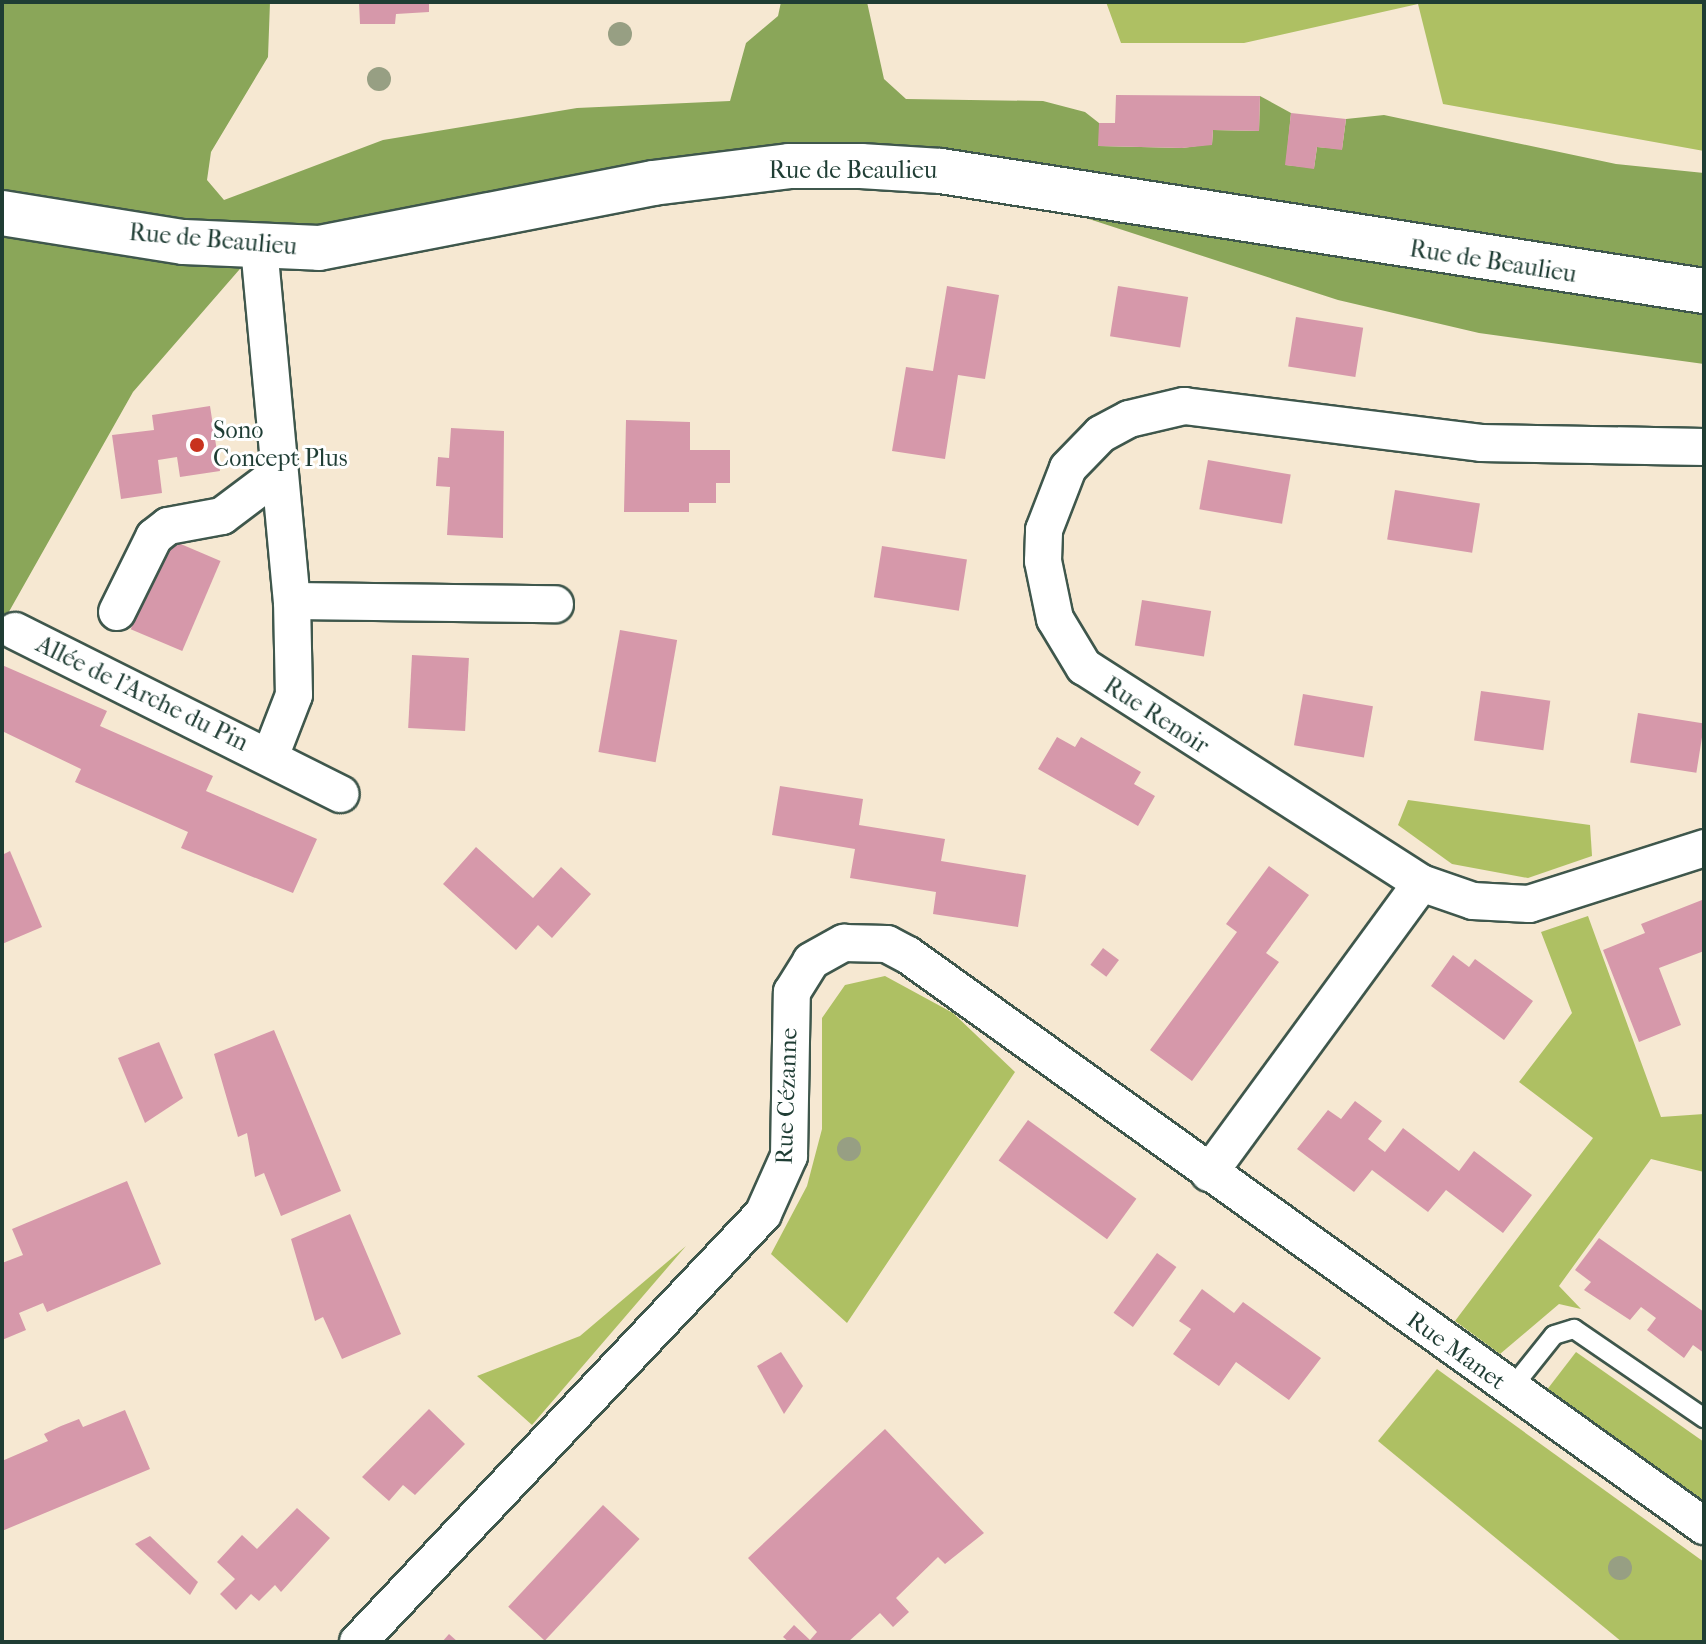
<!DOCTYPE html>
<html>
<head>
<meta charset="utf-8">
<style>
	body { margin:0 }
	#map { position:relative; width:1706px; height:1644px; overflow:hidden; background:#f6e8d2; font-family:"IM FELL French Canon",serif }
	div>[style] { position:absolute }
	.green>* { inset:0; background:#aec063 }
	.forest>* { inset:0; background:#8aa659 }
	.building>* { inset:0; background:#d698aa; transform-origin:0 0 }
	.roads { filter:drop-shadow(2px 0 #3f574c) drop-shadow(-2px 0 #3f574c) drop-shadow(0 2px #3f574c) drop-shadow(0 -2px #3f574c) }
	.service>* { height:18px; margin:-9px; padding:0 9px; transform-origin:9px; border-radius:9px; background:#fff }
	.minor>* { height:36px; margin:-18px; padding:0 18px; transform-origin:18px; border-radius:18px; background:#fff }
	.tertiary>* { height:44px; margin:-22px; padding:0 22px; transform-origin:22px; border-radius:22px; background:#fff }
	.trees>* { width:24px; height:24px; margin:-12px; border-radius:50%; background:#979f83 }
	.dots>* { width:22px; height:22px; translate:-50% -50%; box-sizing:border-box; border:4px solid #fff; border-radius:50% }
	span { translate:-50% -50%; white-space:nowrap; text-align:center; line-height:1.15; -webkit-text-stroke:6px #fff; paint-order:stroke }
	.street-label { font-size:24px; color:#1f3d34 }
	.poi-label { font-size:24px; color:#1f3d34 }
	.left { translate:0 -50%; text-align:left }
	.frame { position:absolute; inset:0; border:4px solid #1f3d34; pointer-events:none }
</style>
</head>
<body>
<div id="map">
	<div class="green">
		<div style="clip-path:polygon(1106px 2px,1704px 2px,1704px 151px,1443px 104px,1418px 4px,1244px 43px,1121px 43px)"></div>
		<div style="clip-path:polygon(1408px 800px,1590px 825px,1592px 856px,1528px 878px,1452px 864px,1398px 825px)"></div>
		<div style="clip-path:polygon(1588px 916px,1661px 1117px,1704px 1114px,1704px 1172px,1651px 1159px,1559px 1286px,1581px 1309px,1559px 1304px,1500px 1354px,1455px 1321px,1593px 1138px,1519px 1082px,1572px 1013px,1541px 932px)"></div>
		<div style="clip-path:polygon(885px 976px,953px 1013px,1015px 1072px,847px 1323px,771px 1254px,807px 1186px,822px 1129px,822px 1018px,845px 985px)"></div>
		<div style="clip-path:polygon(686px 1246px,532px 1425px,477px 1376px,580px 1336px)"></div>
		<div style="clip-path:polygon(1576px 1352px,1704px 1442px,1704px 1506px,1546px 1391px)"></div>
		<div style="clip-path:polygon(1437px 1369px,1704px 1562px,1704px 1642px,1622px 1642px,1378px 1441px)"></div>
	</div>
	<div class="forest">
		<div style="clip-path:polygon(2px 2px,270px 2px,268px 57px,211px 152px,207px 180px,224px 200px,383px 140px,577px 108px,730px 101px,746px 43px,778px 16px,781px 2px,867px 2px,884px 79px,906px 99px,1043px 101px,1085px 112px,1099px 123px,1099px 146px,1182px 148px,1212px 144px,1213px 130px,1259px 131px,1260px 96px,1291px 113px,1286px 165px,1314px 168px,1317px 147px,1342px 149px,1346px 119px,1384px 115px,1616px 164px,1704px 173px,1704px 364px,1479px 333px,1338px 300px,941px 171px,259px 247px,133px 392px,2px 624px,2px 207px,10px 193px,2px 191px)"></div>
	</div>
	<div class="building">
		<div style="clip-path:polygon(359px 2px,429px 2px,429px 12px,396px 14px,395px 24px,360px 24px)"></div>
		<div style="clip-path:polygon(1116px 95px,1260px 96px,1259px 131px,1213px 130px,1212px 145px,1182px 148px,1098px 146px,1099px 123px,1115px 123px)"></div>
		<div style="clip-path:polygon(1291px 113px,1346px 119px,1342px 150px,1317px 147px,1314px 169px,1285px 165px)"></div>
		<div style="clip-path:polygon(947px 286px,999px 295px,985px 379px,958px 375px,945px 459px,892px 451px,906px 367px,933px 371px)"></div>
		<div style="left:1118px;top:286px;width:71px;height:51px;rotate:9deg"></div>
		<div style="left:1296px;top:317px;width:68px;height:50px;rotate:9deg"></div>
		<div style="clip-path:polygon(210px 406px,220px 471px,180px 477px,177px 457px,158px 460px,162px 493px,121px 499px,112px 435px,154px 430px,152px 415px)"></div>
		<div style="clip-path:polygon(626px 420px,690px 422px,690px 450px,730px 450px,730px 483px,716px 483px,716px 503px,689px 503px,689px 512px,624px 512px)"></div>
		<div style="clip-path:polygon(451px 428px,504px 431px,503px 538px,447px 535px,450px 487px,436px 486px,438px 457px,449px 458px)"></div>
		<div style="left:1208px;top:460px;width:84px;height:50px;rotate:10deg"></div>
		<div style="left:1395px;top:490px;width:86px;height:50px;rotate:9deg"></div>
		<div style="left:169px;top:539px;width:56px;height:98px;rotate:23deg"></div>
		<div style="left:882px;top:546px;width:86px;height:52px;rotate:9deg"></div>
		<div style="left:1142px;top:600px;width:70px;height:46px;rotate:9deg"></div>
		<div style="left:620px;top:630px;width:58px;height:124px;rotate:10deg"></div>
		<div style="left:412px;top:655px;width:57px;height:73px;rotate:3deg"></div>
		<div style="clip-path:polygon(2px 665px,107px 711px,100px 726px,213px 776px,206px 791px,317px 839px,293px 893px,181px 848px,188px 832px,75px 782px,81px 769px,2px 731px)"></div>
		<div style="left:1481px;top:691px;width:70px;height:50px;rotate:8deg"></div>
		<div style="left:1303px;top:694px;width:71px;height:52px;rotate:10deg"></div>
		<div style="left:1638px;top:713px;width:67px;height:50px;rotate:9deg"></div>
		<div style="clip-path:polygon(1057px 737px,1075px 747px,1081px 737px,1141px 772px,1134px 784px,1155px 796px,1138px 826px,1038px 769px)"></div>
		<div style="clip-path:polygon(780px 786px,863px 799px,859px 825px,945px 839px,941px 861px,1026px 875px,1018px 927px,933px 914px,936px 892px,850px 878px,855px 849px,772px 835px)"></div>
		<div style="clip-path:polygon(476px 847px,533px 898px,561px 867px,591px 894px,552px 938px,538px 925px,516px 950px,443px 884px)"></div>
		<div style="clip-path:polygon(10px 851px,42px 927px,2px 944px,2px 855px)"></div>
		<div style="clip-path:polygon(1269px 866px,1309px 895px,1266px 953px,1279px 962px,1192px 1081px,1150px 1050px,1237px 932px,1226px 924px)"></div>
		<div style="clip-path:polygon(1702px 900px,1704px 951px,1659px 968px,1681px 1025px,1639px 1042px,1603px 950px,1645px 933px,1641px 924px)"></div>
		<div style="left:1103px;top:948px;width:20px;height:21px;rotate:37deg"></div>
		<div style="clip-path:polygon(1453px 955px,1469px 967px,1475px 959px,1533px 1001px,1504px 1040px,1431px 986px)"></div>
		<div style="clip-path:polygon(274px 1030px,341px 1191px,281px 1216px,264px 1173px,255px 1177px,247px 1133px,238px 1137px,214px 1054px)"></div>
		<div style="clip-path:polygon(159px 1042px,183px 1098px,145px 1123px,118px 1058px)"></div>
		<div style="clip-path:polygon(1355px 1101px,1382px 1121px,1368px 1139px,1385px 1152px,1403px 1128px,1459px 1171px,1474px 1151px,1532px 1195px,1503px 1233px,1446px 1190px,1428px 1212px,1372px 1170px,1354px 1192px,1297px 1149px,1328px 1110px,1341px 1119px)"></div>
		<div style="left:1028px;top:1120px;width:134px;height:50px;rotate:36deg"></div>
		<div style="clip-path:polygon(127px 1181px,161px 1264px,47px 1312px,43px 1303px,19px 1313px,26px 1330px,2px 1340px,2px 1263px,23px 1255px,12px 1229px)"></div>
		<div style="clip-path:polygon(350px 1214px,401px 1334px,342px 1359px,323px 1317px,315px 1321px,291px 1239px)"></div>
		<div style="clip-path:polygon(1599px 1238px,1704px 1312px,1704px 1353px,1693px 1345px,1684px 1358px,1647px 1330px,1656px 1318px,1641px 1307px,1630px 1320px,1584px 1290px,1591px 1282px,1575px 1270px)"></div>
		<div style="left:1157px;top:1253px;width:24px;height:74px;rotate:36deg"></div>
		<div style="clip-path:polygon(1202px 1289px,1234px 1313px,1243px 1302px,1321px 1358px,1289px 1400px,1236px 1362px,1219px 1386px,1173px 1354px,1191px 1329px,1179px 1321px)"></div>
		<div style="clip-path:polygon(781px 1352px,803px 1386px,784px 1414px,757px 1366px)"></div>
		<div style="clip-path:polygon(429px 1409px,465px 1444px,415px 1495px,403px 1485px,389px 1501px,362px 1477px)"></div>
		<div style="clip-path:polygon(125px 1410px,150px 1469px,2px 1531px,2px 1461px,48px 1441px,44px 1434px,61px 1426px,79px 1419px,83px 1427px)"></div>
		<div style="clip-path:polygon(885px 1429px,984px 1533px,945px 1564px,938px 1557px,896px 1598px,909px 1612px,893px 1627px,880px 1613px,848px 1642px,789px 1642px,783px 1637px,794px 1625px,810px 1640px,817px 1632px,748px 1558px)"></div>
		<div style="left:603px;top:1505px;width:50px;height:139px;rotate:43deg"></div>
		<div style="clip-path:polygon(297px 1508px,330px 1538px,281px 1592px,275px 1585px,259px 1601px,251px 1594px,236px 1610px,220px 1594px,235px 1579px,217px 1562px,242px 1535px,257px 1549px)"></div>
		<div style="clip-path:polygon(150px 1536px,198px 1582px,190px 1595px,135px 1544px)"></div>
		<div style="clip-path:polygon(449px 1634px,458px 1642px,442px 1642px)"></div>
	</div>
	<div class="roads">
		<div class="service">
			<div style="left:1510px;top:1390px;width:70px;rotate:-51.3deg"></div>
			<div style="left:1554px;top:1335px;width:21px;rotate:-17deg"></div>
			<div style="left:1574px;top:1329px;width:158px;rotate:34.4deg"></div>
		</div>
		<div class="minor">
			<div style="left:259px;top:247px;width:356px;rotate:84.7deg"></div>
			<div style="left:292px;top:601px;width:94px;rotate:88.8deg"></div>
			<div style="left:294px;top:695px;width:66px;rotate:111.2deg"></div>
			<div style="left:292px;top:601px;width:263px;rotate:0.7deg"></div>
			<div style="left:117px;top:612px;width:84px;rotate:-63.7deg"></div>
			<div style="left:154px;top:537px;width:18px;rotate:-38deg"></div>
			<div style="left:168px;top:526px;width:55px;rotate:-10.5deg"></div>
			<div style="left:222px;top:516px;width:70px;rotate:-36.9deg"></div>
			<div style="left:15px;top:631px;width:364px;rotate:26.6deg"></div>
			<div style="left:1421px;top:883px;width:55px;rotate:19.1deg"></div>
			<div style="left:1473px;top:901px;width:56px;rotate:3.1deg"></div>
			<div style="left:1529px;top:904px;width:184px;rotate:-17.7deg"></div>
			<div style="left:1209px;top:1173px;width:359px;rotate:-53.8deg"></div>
			<div style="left:1421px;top:883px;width:400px;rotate:-147.3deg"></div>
			<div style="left:1084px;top:667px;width:56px;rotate:-121.1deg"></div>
			<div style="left:1055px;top:619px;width:59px;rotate:-101.7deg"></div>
			<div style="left:1043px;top:561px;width:31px;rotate:-88deg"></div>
			<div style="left:1044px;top:530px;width:66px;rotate:-68.8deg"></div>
			<div style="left:1068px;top:468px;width:47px;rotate:-45.9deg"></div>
			<div style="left:1101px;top:434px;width:32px;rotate:-28deg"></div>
			<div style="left:1129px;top:419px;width:57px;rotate:-13.3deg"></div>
			<div style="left:1184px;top:406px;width:299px;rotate:7.1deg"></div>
			<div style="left:1481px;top:443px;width:223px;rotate:1deg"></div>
			<div style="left:358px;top:1642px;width:589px;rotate:-46.58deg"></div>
			<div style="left:763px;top:1214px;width:64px;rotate:-65.9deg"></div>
			<div style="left:789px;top:1156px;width:164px;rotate:-89deg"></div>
			<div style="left:792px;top:992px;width:36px;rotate:-58deg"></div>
			<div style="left:811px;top:961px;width:38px;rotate:-29deg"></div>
			<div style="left:844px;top:943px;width:43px;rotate:1.3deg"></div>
			<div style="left:887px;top:944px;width:24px;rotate:28deg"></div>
			<div style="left:908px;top:955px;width:980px;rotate:35.65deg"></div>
		</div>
		<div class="tertiary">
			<div style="left:2px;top:213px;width:184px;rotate:9.1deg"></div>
			<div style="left:184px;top:242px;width:135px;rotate:2.5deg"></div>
			<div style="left:319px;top:248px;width:340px;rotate:-11deg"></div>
			<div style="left:653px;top:183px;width:137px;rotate:-7.1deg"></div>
			<div style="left:789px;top:166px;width:72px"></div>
			<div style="left:861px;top:166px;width:80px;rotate:3.6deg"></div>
			<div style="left:941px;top:171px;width:772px;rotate:8.94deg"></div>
		</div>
	</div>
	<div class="trees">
		<div style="left:620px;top:34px"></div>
		<div style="left:379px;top:79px"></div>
		<div style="left:849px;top:1149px"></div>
		<div style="left:1620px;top:1568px"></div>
	</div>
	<div class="dots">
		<div style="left:197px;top:445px;background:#c8321e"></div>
	</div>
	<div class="street-label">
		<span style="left:853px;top:171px">Rue de Beaulieu</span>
		<span style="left:213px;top:240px;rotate:5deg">Rue de Beaulieu</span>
		<span style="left:1493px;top:262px;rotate:9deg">Rue de Beaulieu</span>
		<span style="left:142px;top:694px;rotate:26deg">Allée de l'Arche du Pin</span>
		<span style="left:1156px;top:716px;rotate:33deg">Rue Renoir</span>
		<span style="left:787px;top:1096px;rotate:-88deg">Rue Cézanne</span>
		<span style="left:1456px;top:1351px;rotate:36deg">Rue Manet</span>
	</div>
	<div class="poi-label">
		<span class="left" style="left:213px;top:445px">Sono<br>Concept Plus</span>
	</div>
	<div class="frame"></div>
</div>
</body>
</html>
